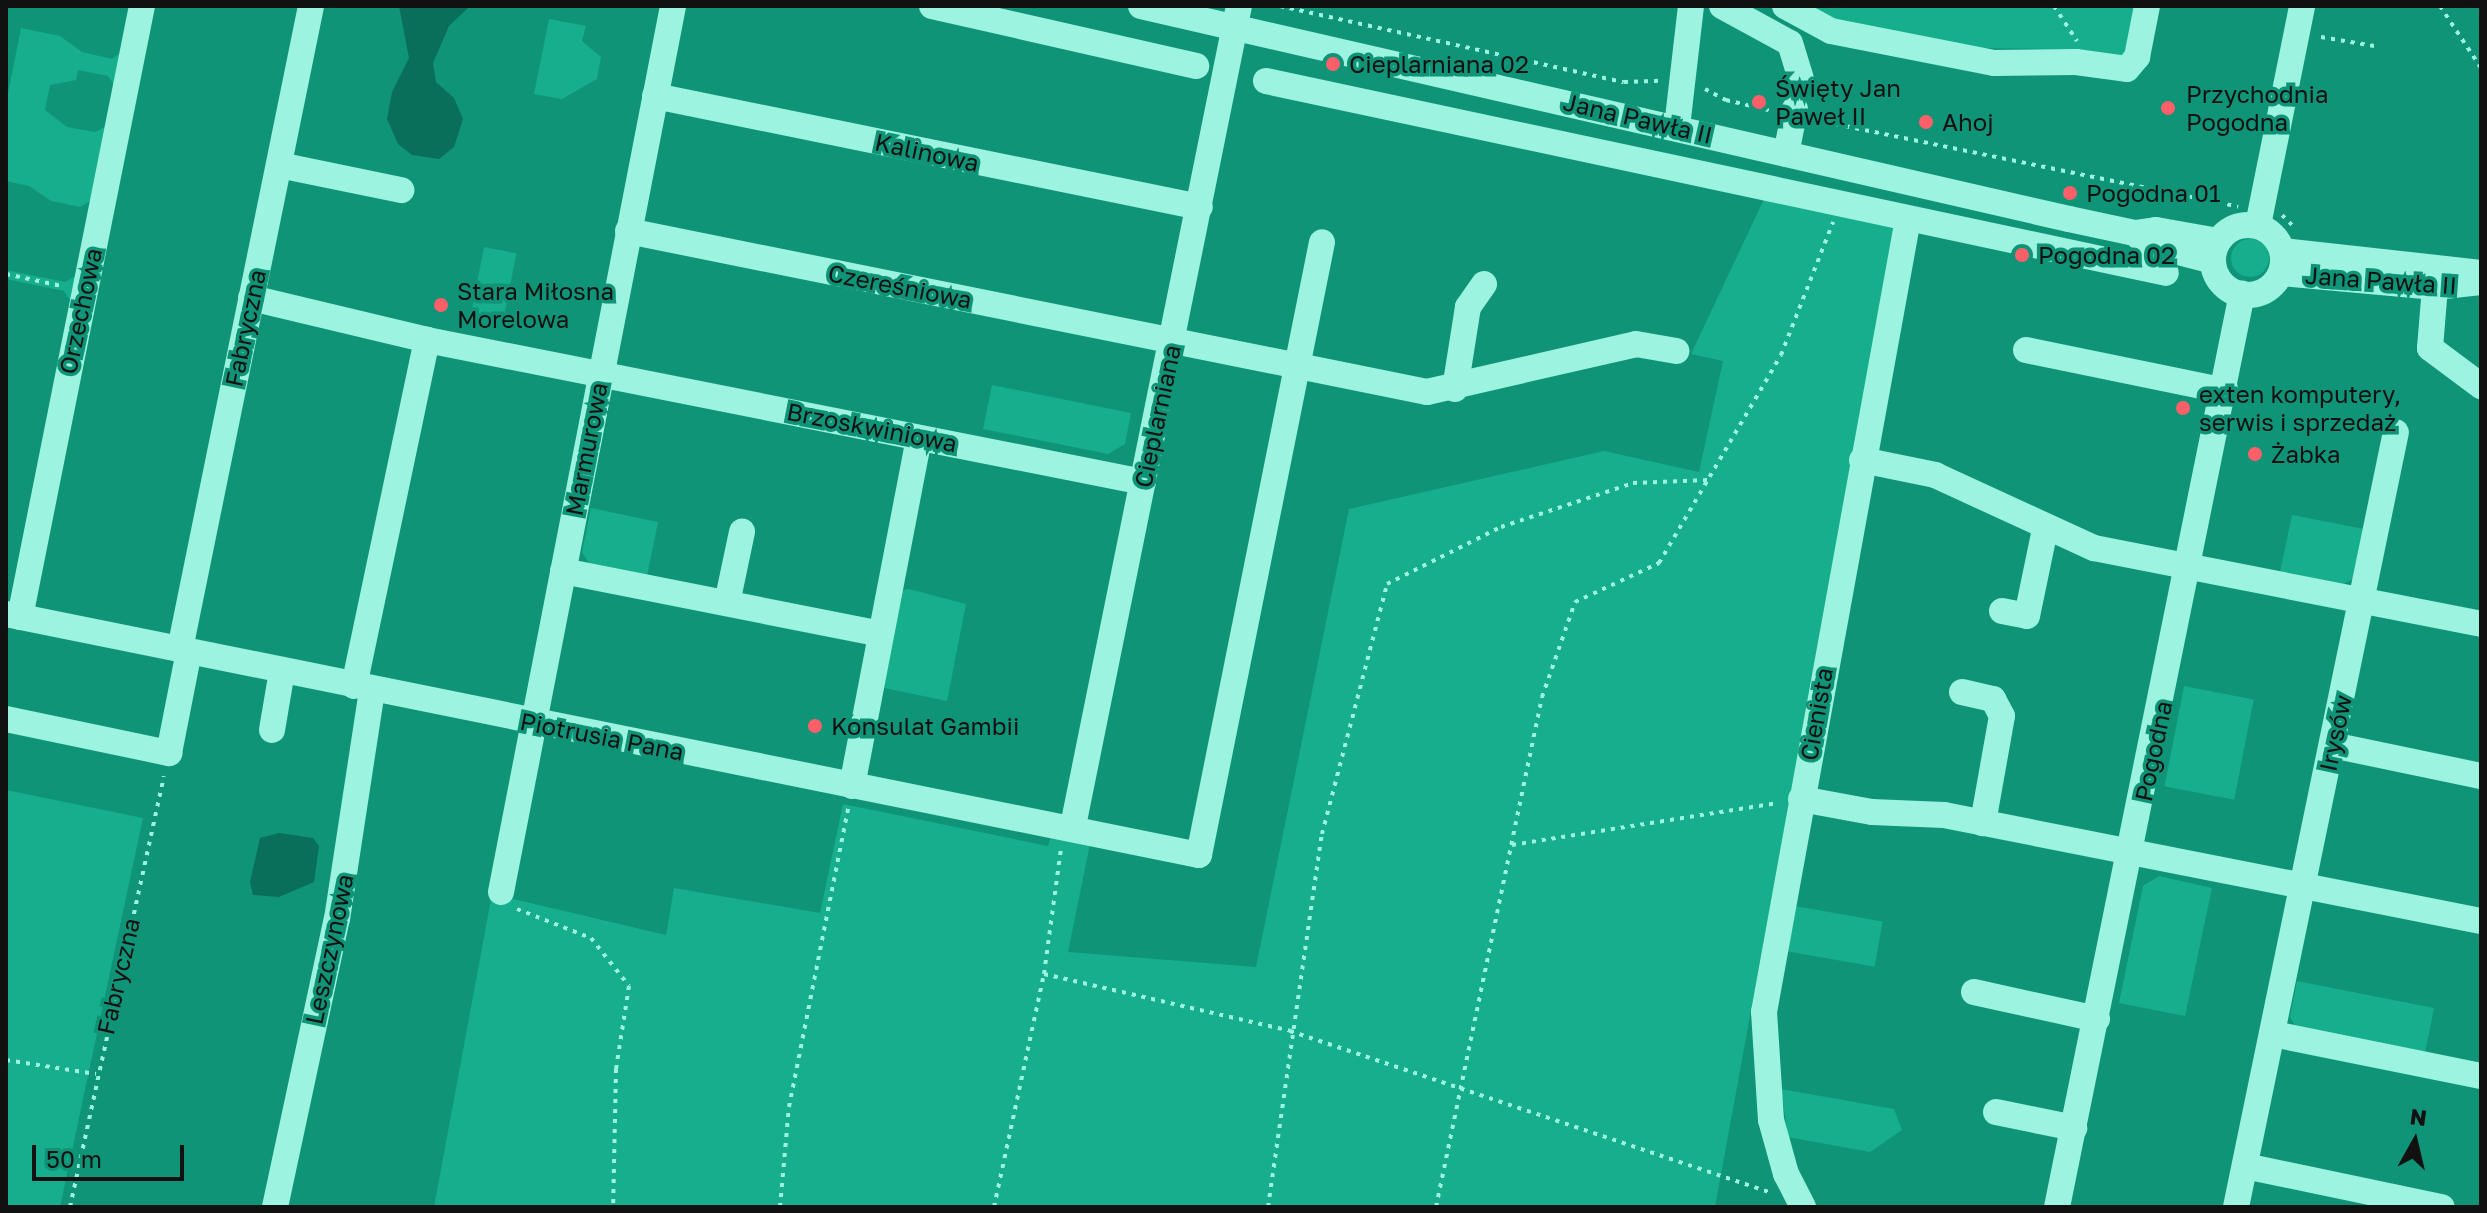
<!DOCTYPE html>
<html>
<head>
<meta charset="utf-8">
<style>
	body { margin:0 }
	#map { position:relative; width:2487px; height:1213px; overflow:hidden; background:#0f9478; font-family:"Golos Text",sans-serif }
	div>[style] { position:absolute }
	.green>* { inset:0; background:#16ae8d; transform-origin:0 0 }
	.round { border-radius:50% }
	.water>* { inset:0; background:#096f5b }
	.path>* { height:4px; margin-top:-2px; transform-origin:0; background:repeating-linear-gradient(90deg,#9cf4e0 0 4px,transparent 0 10px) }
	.minor>* { height:26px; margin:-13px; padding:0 13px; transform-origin:13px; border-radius:13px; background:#9cf4e0 }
	.minor>.ring { margin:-13px; padding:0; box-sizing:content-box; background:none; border:26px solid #9cf4e0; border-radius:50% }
	.dots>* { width:22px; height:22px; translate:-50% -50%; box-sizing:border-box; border:4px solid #0f9478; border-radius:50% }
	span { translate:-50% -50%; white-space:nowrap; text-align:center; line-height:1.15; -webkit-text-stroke:7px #0f9478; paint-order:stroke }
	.poi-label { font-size:24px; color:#111 }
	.left { translate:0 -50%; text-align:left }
	.street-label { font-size:24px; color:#111 }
	.frame { position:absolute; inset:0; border:8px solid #111; pointer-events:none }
	.north { position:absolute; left:2375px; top:1101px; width:80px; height:80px; -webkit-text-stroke:6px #0f9478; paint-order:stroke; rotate:8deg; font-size:22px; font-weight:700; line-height:32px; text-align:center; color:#111 }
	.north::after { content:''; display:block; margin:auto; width:28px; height:36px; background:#111; clip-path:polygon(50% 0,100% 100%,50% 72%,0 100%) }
	.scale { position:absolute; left:32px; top:1145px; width:152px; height:36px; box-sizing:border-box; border:4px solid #111; border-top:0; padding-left:10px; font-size:24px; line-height:28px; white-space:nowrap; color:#111; -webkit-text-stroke:6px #0f9478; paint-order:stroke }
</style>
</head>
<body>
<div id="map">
	<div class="green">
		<div style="clip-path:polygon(1804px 6px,2138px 6px,2123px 58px,2060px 49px,1967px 48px,1835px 21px)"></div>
		<div style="clip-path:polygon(549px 19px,586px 26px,582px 41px,601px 57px,597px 79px,562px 99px,534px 94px)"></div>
		<div style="clip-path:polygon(21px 28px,60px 36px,82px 52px,112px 59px,123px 51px,115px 86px,108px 76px,78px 70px,76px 80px,50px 85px,45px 110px,67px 127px,95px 132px,107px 126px,92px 200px,80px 207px,51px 201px,29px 186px,6px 181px,6px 103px)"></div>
		<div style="clip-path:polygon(1765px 197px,1895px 225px,1715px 1207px,434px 1207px,492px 894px,666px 935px,674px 888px,820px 913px,843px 804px,1048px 846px,1052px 831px,1090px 844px,1068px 952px,1256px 967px,1349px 509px,1604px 451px,1699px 472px,1723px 361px,1691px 354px)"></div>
		<div class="round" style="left:2231px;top:239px;width:38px;height:38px"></div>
		<div style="left:484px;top:247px;width:33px;height:74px;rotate:11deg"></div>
		<div style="clip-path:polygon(6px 270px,65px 282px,77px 275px,71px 302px,64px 291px,6px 279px)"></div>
		<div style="clip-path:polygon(992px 385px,1131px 413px,1125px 444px,1108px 454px,983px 429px)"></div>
		<div style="clip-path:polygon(591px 508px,658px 522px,647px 576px,589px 563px,582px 552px)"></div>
		<div style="clip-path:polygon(2292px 515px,2364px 529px,2354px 579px,2343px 584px,2280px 572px)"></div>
		<div style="clip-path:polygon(909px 589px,966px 604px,947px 701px,884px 688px,899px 591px)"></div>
		<div style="left:2184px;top:686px;width:71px;height:102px;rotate:11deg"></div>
		<div style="clip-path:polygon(6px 790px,143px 818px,60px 1207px,6px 1207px)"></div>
		<div style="clip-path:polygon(2159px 876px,2212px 888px,2185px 1016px,2119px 1003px,2143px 886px)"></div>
		<div style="left:1795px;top:906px;width:89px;height:46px;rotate:10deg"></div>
		<div style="clip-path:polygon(2297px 981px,2434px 1008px,2425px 1053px,2296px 1027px,2290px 1017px)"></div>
		<div style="clip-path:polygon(1781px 1089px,1894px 1109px,1902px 1130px,1870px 1152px,1788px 1137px)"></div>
	</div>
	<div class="water">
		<div style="clip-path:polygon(399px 6px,470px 6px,449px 26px,433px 63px,436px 82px,454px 98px,463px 119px,454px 147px,439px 159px,412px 155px,398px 144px,387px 119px,392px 92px,409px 58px)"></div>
		<div style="clip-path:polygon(279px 833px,313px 838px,319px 846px,314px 882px,279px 897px,253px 895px,250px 882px,260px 838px)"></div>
	</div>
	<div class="path">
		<div style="left:1280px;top:6px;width:352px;rotate:12.5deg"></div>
		<div style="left:1624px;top:82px;width:37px;rotate:-2deg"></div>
		<div style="left:2054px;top:6px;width:42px;rotate:56.7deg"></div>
		<div style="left:2440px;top:6px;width:74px;rotate:56.5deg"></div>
		<div style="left:2321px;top:37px;width:54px;rotate:9.6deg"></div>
		<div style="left:1705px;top:89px;width:24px;rotate:28deg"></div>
		<div style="left:1726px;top:100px;width:47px;rotate:13.4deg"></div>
		<div style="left:1816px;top:120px;width:431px;rotate:11.6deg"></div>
		<div style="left:2282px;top:215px;width:20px;rotate:45deg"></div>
		<div style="left:6px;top:274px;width:57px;rotate:12.1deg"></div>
		<div style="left:1512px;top:845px;width:269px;rotate:-9deg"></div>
		<div style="left:517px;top:909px;width:79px;rotate:21.4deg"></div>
		<div style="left:591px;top:938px;width:61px;rotate:51.6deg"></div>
		<div style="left:629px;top:986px;width:84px;rotate:98.9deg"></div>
		<div style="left:616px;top:1069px;width:138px;rotate:91.2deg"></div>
		<div style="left:1044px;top:974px;width:253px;rotate:13deg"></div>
		<div style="left:1290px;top:1031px;width:508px;rotate:18.58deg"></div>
		<div style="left:6px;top:1060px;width:91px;rotate:8.8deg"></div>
		<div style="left:70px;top:1207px;width:441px;rotate:-77.7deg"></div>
		<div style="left:780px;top:1207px;width:100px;rotate:-84.9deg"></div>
		<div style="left:789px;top:1107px;width:305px;rotate:-78.8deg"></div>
		<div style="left:994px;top:1207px;width:238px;rotate:-77.9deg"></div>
		<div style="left:1044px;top:974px;width:127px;rotate:-82.3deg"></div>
		<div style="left:1268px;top:1207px;width:377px;rotate:-81.8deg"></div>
		<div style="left:1322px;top:834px;width:258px;rotate:-75.4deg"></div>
		<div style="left:1387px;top:584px;width:127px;rotate:-26.6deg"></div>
		<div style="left:1501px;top:527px;width:139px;rotate:-18.4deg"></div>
		<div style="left:1633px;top:483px;width:75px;rotate:-2.3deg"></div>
		<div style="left:1436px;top:1207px;width:521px;rotate:-78.26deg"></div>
		<div style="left:1542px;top:697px;width:101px;rotate:-70.8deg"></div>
		<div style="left:1575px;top:602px;width:93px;rotate:-24.9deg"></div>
		<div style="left:1659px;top:563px;width:241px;rotate:-59.6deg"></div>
		<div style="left:1781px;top:355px;width:143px;rotate:-68.6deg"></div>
	</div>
	<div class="minor">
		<div style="left:932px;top:6px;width:271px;rotate:12.8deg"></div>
		<div style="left:1141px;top:6px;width:952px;rotate:12.93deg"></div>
		<div style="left:2069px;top:219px;width:67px;rotate:12deg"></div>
		<div style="left:2135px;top:233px;width:21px;rotate:-8deg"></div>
		<div style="left:2156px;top:230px;width:63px;rotate:10.1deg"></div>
		<div style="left:1722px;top:6px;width:77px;rotate:28.6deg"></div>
		<div style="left:1790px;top:43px;width:37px;rotate:73deg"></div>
		<div style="left:1785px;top:6px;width:52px;rotate:28.5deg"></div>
		<div style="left:1831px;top:31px;width:166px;rotate:11.1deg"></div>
		<div style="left:1994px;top:63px;width:82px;rotate:-0.7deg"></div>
		<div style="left:2076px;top:62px;width:51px;rotate:7.8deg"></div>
		<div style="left:2127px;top:69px;width:16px;rotate:-50deg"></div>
		<div style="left:2137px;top:57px;width:52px;rotate:-78.9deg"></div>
		<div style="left:1266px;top:81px;width:920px;rotate:12.04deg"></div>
		<div style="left:655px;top:96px;width:556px;rotate:11.51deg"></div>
		<div style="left:1677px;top:127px;width:122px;rotate:-83.4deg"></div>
		<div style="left:1786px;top:154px;width:46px;rotate:-78.7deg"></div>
		<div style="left:279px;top:165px;width:125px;rotate:11.6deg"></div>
		<div class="ring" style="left:2213px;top:225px;width:44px;height:44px"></div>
		<div style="left:2258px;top:225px;width:223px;rotate:-78.6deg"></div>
		<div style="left:628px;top:231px;width:815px;rotate:11.39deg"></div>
		<div style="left:1427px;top:392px;width:214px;rotate:-12.9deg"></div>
		<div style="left:1636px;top:344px;width:41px;rotate:9.9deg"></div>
		<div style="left:2138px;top:236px;width:16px;rotate:35deg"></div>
		<div style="left:2151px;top:245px;width:64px;rotate:14.5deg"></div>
		<div style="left:2283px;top:251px;width:199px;rotate:6.3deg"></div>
		<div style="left:2281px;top:273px;width:155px;rotate:5.2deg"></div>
		<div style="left:2435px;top:287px;width:46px;rotate:-6.2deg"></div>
		<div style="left:2435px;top:287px;width:61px;rotate:94.7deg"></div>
		<div style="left:2430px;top:348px;width:64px;rotate:36.7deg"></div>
		<div style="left:251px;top:298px;width:181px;rotate:13.4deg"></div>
		<div style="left:427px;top:340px;width:730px;rotate:11.22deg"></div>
		<div style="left:2026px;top:350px;width:204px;rotate:11.6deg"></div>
		<div style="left:1455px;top:389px;width:83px;rotate:-81deg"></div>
		<div style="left:1468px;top:307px;width:28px;rotate:-55deg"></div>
		<div style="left:1862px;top:460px;width:75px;rotate:11.6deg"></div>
		<div style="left:1935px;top:475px;width:175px;rotate:24.7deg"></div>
		<div style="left:2094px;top:548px;width:394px;rotate:11.1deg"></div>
		<div style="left:563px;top:571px;width:323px;rotate:11.2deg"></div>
		<div style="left:727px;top:603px;width:73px;rotate:-78.1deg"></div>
		<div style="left:2002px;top:611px;width:25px;rotate:11deg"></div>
		<div style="left:2027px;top:616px;width:89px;rotate:-78.3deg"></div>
		<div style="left:6px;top:614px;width:1217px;rotate:11.42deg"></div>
		<div style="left:1199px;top:855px;width:625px;rotate:-78.65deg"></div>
		<div style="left:20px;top:617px;width:623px;rotate:-78.71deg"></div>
		<div style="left:180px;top:649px;width:656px;rotate:-78.48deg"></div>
		<div style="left:354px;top:686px;width:354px;rotate:-78.1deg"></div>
		<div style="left:1962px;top:692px;width:32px;rotate:13deg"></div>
		<div style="left:1993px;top:699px;width:19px;rotate:62deg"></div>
		<div style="left:2002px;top:716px;width:109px;rotate:100.1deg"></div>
		<div style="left:6px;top:719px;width:167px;rotate:11.8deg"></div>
		<div style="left:169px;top:753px;width:104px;rotate:-78.9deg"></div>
		<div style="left:272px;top:730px;width:60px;rotate:-80.4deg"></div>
		<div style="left:2332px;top:745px;width:152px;rotate:11.8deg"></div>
		<div style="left:852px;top:786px;width:354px;rotate:-79.1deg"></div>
		<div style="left:1801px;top:799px;width:72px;rotate:10.4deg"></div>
		<div style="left:1872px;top:812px;width:72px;rotate:2.4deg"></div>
		<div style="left:1944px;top:815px;width:547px;rotate:11.17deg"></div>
		<div style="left:1073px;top:826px;width:837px;rotate:-78.56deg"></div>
		<div style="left:501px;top:892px;width:903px;rotate:-79.01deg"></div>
		<div style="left:1974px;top:992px;width:126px;rotate:12.4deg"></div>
		<div style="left:2273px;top:1034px;width:212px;rotate:11.4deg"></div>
		<div style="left:1996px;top:1112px;width:80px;rotate:11.6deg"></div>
		<div style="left:2245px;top:1166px;width:201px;rotate:11.8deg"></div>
		<div style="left:275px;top:1207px;width:295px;rotate:-77.9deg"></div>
		<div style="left:337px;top:919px;width:232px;rotate:-81.3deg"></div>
		<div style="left:1803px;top:1207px;width:37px;rotate:-117deg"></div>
		<div style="left:1786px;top:1174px;width:56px;rotate:-105.5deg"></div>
		<div style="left:1771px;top:1120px;width:108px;rotate:-93.7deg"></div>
		<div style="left:1764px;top:1012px;width:806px;rotate:-79.71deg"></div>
		<div style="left:2057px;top:1207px;width:932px;rotate:-78.55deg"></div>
		<div style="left:2236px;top:1207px;width:791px;rotate:-78.34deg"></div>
	</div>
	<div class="dots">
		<div style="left:1333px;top:64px;background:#ff5f68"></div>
		<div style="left:1759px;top:102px;background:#ff5f68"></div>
		<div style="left:2168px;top:108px;background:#ff5f68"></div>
		<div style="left:1926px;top:122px;background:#ff5f68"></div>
		<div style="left:2070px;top:193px;background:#ff5f68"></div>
		<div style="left:2022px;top:255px;background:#ff5f68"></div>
		<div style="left:441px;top:305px;background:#ff5f68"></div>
		<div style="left:2183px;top:408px;background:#ff5f68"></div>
		<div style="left:2255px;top:454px;background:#ff5f68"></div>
		<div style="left:815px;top:726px;background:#ff5f68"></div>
	</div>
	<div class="poi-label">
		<span class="left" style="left:1349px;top:64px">Cieplarniana 02</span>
		<span class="left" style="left:1775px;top:102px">Święty Jan<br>Paweł II</span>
		<span class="left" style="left:2186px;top:108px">Przychodnia<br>Pogodna</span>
		<span class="left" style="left:1942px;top:122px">Ahoj</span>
		<span class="left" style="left:2086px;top:193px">Pogodna 01</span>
		<span class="left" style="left:2038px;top:255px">Pogodna 02</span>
		<span class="left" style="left:457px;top:305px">Stara Miłosna<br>Morelowa</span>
		<span class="left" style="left:2199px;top:408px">exten komputery,<br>serwis i sprzedaż</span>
		<span class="left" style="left:2271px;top:454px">Żabka</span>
		<span class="left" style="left:831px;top:726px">Konsulat Gambii</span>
	</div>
	<div class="street-label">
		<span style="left:1638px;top:118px;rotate:13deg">Jana Pawła II</span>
		<span style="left:927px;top:152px;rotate:12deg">Kalinowa</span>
		<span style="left:2381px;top:280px;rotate:4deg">Jana Pawła II</span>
		<span style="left:900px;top:286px;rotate:11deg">Czereśniowa</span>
		<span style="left:80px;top:311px;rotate:-78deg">Orzechowa</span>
		<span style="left:245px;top:328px;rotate:-78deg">Fabryczna</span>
		<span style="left:1157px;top:416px;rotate:-78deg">Cieplarniana</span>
		<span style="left:872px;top:427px;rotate:11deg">Brzoskwiniowa</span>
		<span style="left:586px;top:449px;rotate:-79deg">Marmurowa</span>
		<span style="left:1816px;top:714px;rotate:-80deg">Cienista</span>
		<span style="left:2335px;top:733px;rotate:-78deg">Irysów</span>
		<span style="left:602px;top:736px;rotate:11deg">Piotrusia Pana</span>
		<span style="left:2153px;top:751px;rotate:-78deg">Pogodna</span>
		<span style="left:329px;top:949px;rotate:-78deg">Leszczynowa</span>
		<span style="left:118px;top:976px;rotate:-77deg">Fabryczna</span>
	</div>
	<div class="frame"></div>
	<div class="north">N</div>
	<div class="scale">50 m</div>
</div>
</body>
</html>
